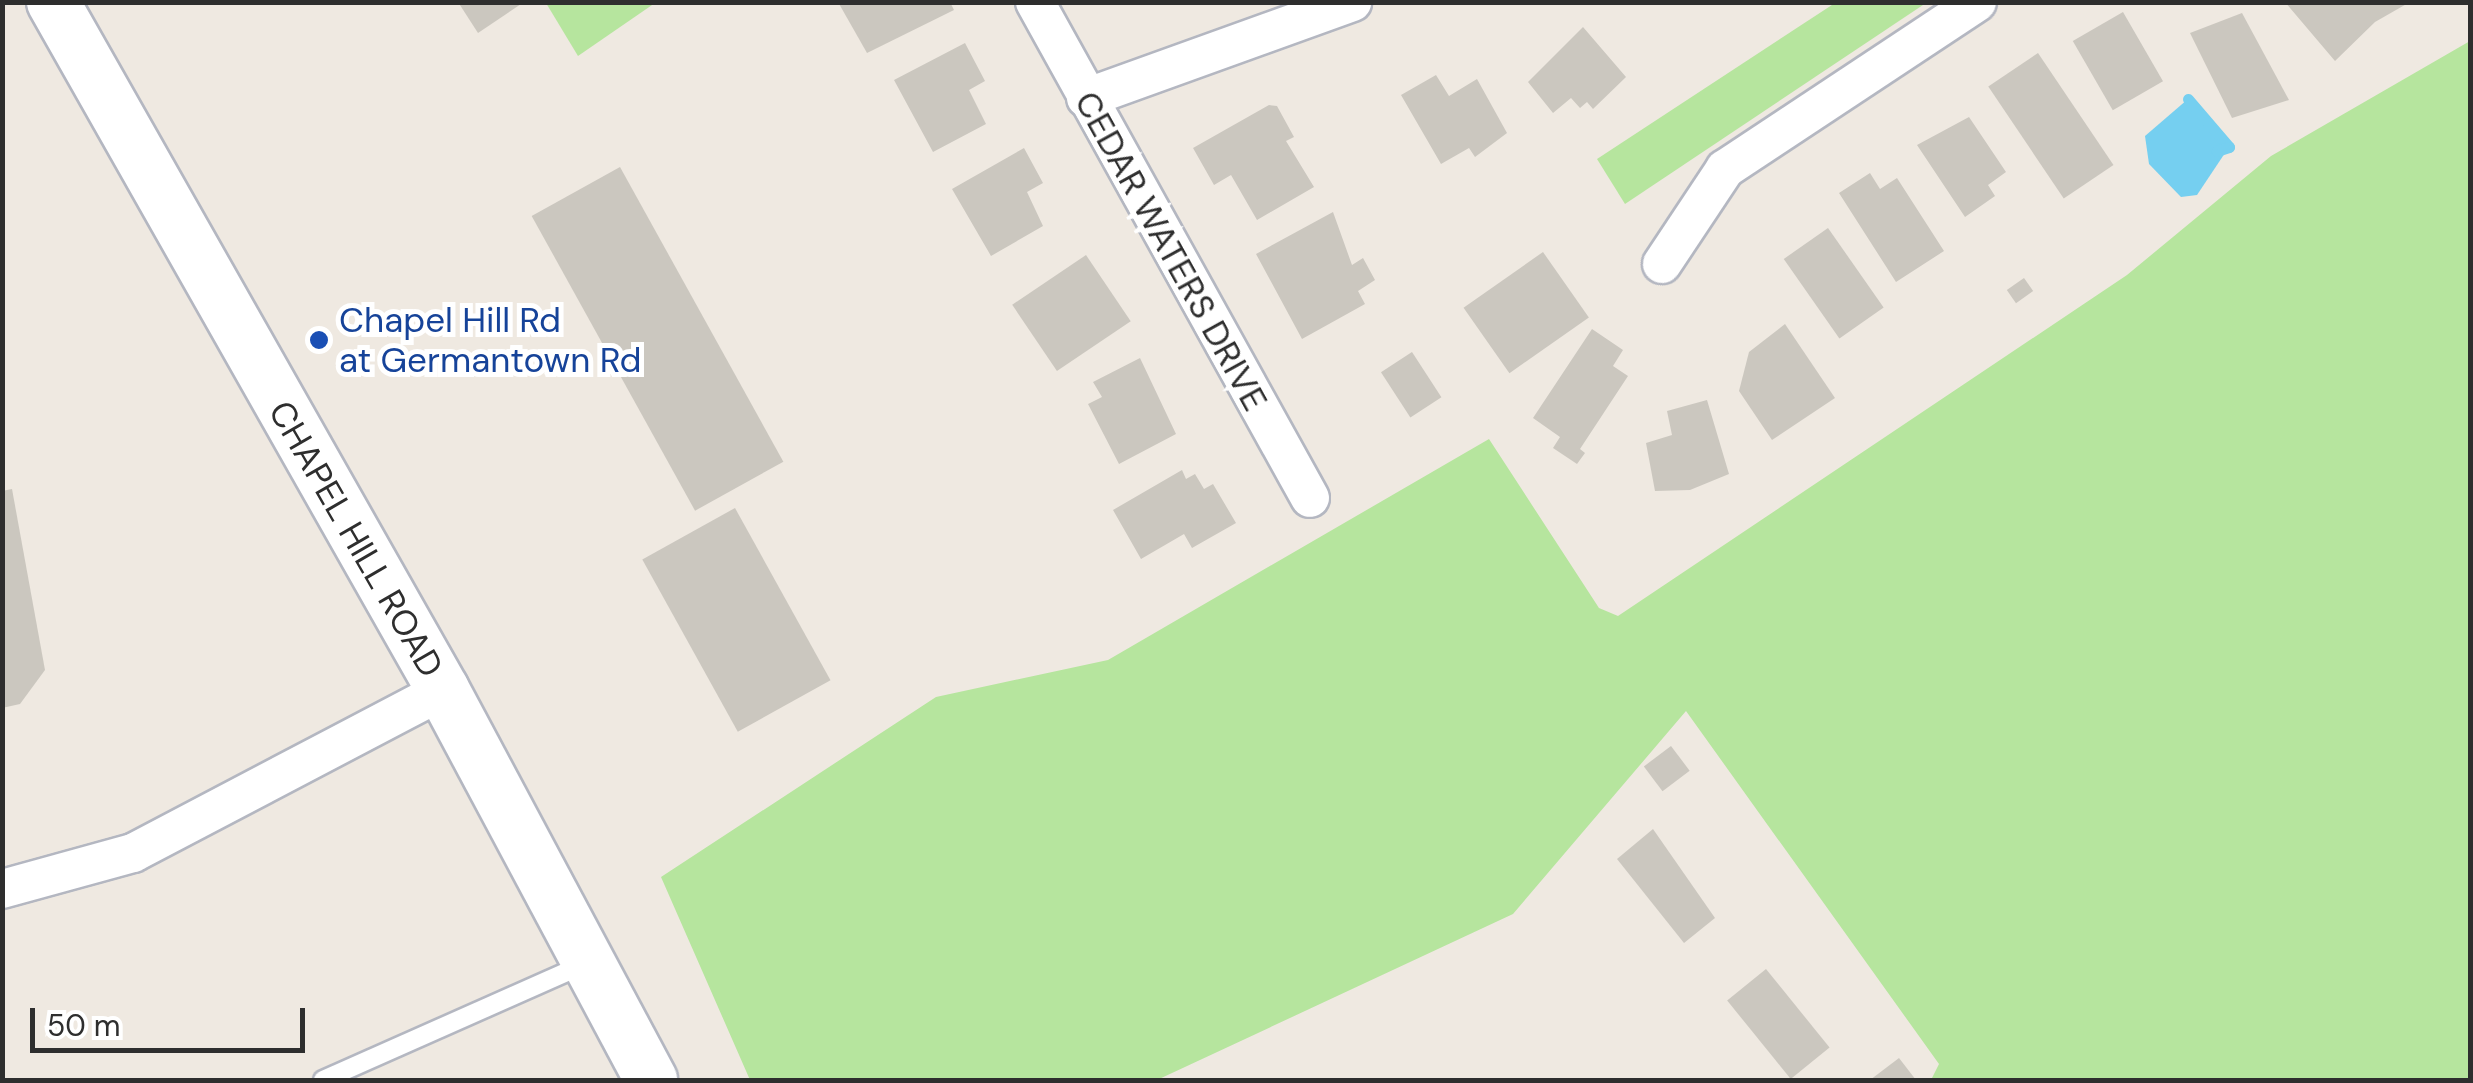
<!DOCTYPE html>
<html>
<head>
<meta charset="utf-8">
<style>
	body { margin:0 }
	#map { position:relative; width:2473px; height:1083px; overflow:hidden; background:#efe9e1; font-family:"DM Sans",sans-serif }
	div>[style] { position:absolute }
	.green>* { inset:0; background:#b6e59e }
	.water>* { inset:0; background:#75cff0 }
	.stream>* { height:11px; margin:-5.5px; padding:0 5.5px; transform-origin:5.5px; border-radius:5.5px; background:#75cff0 }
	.building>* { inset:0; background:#cbc7bf; transform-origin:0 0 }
	.roads { filter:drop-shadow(2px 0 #b4b7c1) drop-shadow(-2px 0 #b4b7c1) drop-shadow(0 2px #b4b7c1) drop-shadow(0 -2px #b4b7c1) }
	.service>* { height:18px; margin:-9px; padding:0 9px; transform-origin:9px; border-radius:9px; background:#fff }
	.minor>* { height:38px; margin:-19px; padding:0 19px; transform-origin:19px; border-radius:19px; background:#fff }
	.secondary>* { height:52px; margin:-26px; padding:0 26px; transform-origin:26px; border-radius:26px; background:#fff }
	.dots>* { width:28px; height:28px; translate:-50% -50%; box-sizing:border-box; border:5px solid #fff; border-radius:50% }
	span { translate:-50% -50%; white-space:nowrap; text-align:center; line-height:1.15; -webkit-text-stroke:10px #fff; paint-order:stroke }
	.street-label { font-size:35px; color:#2e2e2e }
	.transit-label { font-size:35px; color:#164399 }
	.left { translate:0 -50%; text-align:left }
	.frame { position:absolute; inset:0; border:5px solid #2e2e2e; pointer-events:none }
	.scale { position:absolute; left:30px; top:1008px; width:275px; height:45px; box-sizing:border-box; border:5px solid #2e2e2e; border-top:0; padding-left:12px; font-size:30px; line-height:35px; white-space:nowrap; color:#2e2e2e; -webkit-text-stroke:8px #fff; paint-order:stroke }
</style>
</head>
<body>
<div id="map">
	<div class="green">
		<div style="clip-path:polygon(546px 3px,655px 3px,578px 56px)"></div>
		<div style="clip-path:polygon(1835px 3px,1926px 3px,1625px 204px,1597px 159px)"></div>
		<div style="clip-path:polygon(2470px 41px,2470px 1080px,1931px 1080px,1939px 1064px,1686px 711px,1513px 914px,1157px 1080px,750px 1080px,661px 877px,936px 697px,1108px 660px,1489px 439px,1599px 608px,1618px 616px,2127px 275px,2271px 156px)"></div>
	</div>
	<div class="water">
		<div style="clip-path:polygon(2188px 99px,2229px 147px,2197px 195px,2181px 197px,2149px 164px,2145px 136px)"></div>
	</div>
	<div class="stream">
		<div style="left:2188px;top:99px;width:63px;rotate:49.5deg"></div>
		<div style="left:2229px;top:147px;width:13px;rotate:162deg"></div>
	</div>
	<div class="building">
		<div style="clip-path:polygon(458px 2px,524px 2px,478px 33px)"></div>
		<div style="clip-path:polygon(838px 2px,950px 2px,954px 10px,867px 53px)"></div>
		<div style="clip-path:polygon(2285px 2px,2410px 2px,2375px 22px,2335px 61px)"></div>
		<div style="left:2123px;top:12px;width:80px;height:58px;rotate:60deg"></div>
		<div style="clip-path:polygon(2242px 13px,2289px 100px,2232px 118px,2190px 33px)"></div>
		<div style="clip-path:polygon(1583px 27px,1626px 77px,1593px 109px,1587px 102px,1580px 108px,1571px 98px,1553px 113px,1528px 82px)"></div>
		<div style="clip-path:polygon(965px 43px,985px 81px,969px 90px,986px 124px,933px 152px,894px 80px)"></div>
		<div style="left:2038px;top:53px;width:135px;height:60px;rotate:56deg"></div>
		<div style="clip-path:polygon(1436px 75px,1449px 96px,1477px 79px,1507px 133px,1475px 157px,1469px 148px,1441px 164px,1401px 95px)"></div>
		<div style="clip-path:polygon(1269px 105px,1277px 106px,1294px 137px,1286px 141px,1314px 187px,1257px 220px,1231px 175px,1214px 185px,1193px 148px)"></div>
		<div style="clip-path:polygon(1969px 117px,2006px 172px,1988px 185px,1995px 196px,1965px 217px,1917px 145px)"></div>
		<div style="clip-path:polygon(1024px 148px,1043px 183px,1027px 192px,1043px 226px,991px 256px,952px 189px)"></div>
		<div style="left:620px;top:167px;width:337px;height:101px;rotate:61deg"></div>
		<div style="clip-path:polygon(1870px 173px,1880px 189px,1897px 178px,1944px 251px,1896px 282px,1839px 193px)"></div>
		<div style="clip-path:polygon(1333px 212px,1352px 265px,1363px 258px,1375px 280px,1358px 291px,1365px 304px,1302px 339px,1256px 254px)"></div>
		<div style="left:1828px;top:228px;width:97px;height:54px;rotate:55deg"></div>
		<div style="left:1543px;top:252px;width:80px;height:97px;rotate:55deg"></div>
		<div style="left:1086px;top:255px;width:80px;height:89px;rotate:56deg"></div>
		<div style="left:2024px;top:278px;width:16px;height:21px;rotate:55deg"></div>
		<div style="clip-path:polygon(1785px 324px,1835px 398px,1772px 440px,1739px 391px,1749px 352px)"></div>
		<div style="clip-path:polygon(1592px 329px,1623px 350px,1613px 366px,1628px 376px,1580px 449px,1585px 453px,1577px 464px,1553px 448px,1560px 437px,1533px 418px)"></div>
		<div style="left:1412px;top:352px;width:54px;height:37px;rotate:57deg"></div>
		<div style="clip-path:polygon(1140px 358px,1176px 434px,1119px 464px,1088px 404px,1102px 397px,1093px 382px)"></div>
		<div style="clip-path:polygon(1707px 400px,1729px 474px,1690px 490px,1655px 491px,1646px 443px,1672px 435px,1667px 411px)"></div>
		<div style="clip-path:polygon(1182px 470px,1186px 479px,1195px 474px,1204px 489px,1213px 484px,1236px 523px,1192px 548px,1184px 534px,1141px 559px,1113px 510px)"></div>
		<div style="clip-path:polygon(12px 489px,45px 670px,20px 704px,2px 708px,2px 491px)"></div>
		<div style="left:735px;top:508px;width:197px;height:106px;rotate:61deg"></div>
		<div style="left:1671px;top:746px;width:31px;height:34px;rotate:53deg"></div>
		<div style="clip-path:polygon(1653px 829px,1715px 918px,1684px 943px,1617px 859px)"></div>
		<div style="left:1766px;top:969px;width:101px;height:50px;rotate:51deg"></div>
		<div style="clip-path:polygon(1899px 1058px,1916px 1080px,1870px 1080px)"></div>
	</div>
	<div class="roads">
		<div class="service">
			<div style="left:323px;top:1080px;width:284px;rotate:-23.9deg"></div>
		</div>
		<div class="minor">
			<div style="left:1035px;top:2px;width:567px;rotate:60.99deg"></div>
			<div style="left:1086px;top:98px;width:283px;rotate:-19.8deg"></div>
			<div style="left:1662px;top:264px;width:114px;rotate:-56.4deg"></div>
			<div style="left:1725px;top:169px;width:302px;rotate:-33.5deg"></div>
			<div style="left:2px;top:889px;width:136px;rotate:-15.4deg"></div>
			<div style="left:133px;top:853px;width:350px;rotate:-27.7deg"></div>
		</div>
		<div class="secondary">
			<div style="left:53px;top:2px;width:791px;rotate:60.45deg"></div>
			<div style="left:443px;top:690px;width:442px;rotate:61.9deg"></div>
		</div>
	</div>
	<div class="dots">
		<div style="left:319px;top:340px;background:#1a4fb4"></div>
	</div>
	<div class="street-label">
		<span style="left:1171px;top:251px;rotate:61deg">CEDAR WATERS DRIVE</span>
		<span style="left:356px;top:539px;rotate:60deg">CHAPEL HILL ROAD</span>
	</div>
	<div class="transit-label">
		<span class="left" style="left:339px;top:340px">Chapel Hill Rd<br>at Germantown Rd</span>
	</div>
	<div class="frame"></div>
	<div class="scale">50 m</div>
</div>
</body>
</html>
